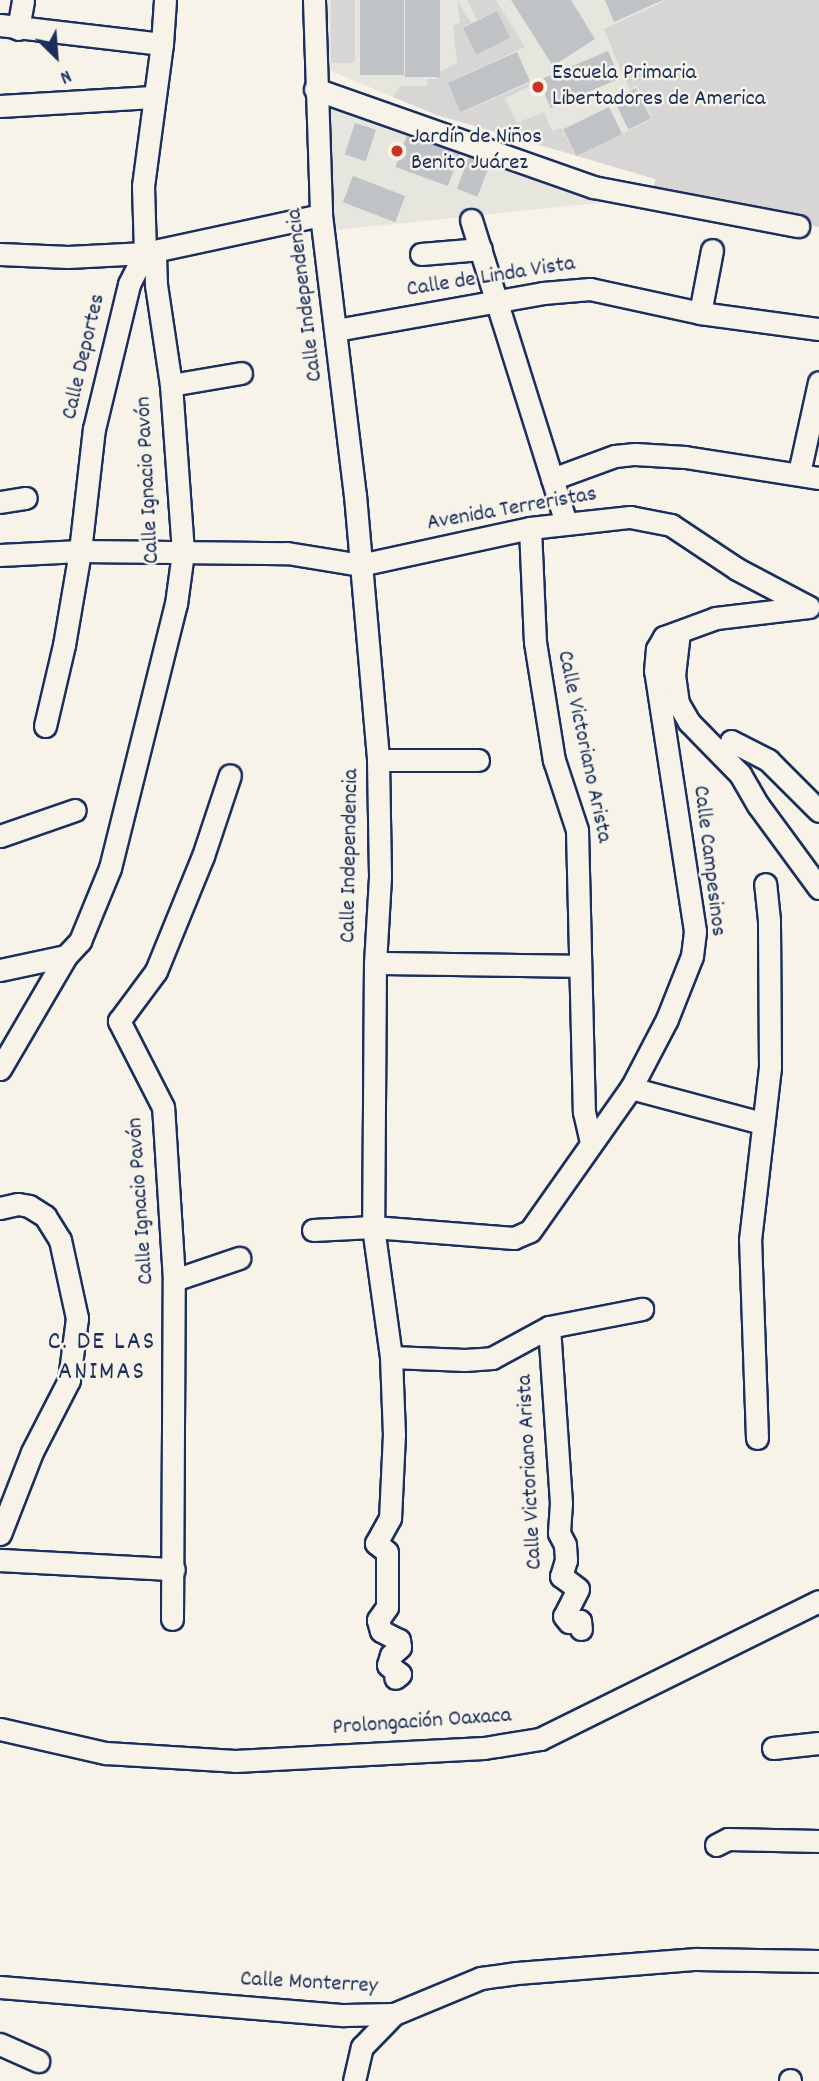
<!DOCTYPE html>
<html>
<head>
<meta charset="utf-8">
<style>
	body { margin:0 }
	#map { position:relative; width:819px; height:2081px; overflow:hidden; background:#f7f3e8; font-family:Dekko,sans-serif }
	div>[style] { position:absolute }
	.built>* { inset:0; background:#e6e5de }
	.green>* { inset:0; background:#d7d6d4; transform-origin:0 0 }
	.building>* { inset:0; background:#c0c3c5; transform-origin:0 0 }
	.roads { filter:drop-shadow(2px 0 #1b2f5e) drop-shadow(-2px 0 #1b2f5e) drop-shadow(0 2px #1b2f5e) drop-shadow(0 -2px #1b2f5e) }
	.street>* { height:21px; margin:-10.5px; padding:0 10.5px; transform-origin:10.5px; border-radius:10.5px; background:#f7f3e8 }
	.dots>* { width:19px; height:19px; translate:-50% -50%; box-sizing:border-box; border:4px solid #f7f3e8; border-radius:50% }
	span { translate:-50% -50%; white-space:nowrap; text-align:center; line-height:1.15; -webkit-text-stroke:5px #f7f3e8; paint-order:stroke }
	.poi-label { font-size:23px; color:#1b2f5e }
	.left { translate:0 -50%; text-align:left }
	.street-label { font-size:23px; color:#1b2f5e }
	.quarter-label { font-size:26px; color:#1b2f5e; letter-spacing:2px }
	.north { position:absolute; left:21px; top:21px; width:70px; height:70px; -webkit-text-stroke:5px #f7f3e8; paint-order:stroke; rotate:155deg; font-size:19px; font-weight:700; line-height:28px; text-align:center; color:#1b2f5e }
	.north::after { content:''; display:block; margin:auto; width:24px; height:32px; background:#1b2f5e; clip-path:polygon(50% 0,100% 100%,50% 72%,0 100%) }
</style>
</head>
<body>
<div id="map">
	<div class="built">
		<div style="clip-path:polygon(328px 0,728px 0,678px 186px,436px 115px,329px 70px)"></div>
		<div style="clip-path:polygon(328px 104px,600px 198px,599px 203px,335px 230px)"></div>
	</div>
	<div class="green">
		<div style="left:331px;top:0;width:24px;height:63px"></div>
		<div style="clip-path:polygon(457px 0,471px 23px,463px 27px,475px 54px,510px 38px,497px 11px,477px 20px,467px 0,496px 0,525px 47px,447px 83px,461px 113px,531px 82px,533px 85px,505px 98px,517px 123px,544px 112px,552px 131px,561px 128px,575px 155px,437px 115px,393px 97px,400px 86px,427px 86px,428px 79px,436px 79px,437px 73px,457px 63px,453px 26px,460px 22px)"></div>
		<div style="clip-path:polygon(667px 0,819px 0,819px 227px,652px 190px,656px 179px,578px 156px,652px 119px,637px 85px,629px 89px,604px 29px)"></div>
	</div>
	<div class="building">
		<div style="left:360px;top:0;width:44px;height:75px"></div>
		<div style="left:405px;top:0;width:35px;height:77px"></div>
		<div style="clip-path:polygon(511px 0,571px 0,595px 39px,553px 66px)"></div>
		<div style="clip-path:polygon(605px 0,663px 0,614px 22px)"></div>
		<div style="left:497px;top:11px;width:30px;height:38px;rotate:64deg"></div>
		<div style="left:608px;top:51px;width:30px;height:75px;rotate:67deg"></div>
		<div style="left:517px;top:52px;width:32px;height:76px;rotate:66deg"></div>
		<div style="left:636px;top:88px;width:34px;height:25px;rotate:64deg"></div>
		<div style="left:609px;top:107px;width:30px;height:51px;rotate:64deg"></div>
		<div style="left:355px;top:123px;width:22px;height:33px;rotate:18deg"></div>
		<div style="left:407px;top:135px;width:56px;height:34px;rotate:20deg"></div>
		<div style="left:469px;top:157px;width:22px;height:34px;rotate:21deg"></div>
		<div style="left:353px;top:176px;width:56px;height:28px;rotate:21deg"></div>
	</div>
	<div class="roads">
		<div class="street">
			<div style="left:314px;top:0;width:215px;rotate:88.1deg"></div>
			<div style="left:321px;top:215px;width:282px;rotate:83.1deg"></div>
			<div style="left:355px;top:495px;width:266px;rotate:85deg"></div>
			<div style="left:378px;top:760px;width:117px;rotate:89deg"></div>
			<div style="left:380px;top:877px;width:86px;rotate:93.3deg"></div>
			<div style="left:375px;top:963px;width:264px;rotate:90.4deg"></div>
			<div style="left:373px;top:1227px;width:131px;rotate:82.1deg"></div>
			<div style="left:391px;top:1357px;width:77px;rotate:87.8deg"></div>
			<div style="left:394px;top:1434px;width:84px;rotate:92.7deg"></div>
			<div style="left:390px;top:1518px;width:29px;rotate:119deg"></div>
			<div style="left:376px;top:1543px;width:14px;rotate:39deg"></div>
			<div style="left:387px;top:1552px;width:55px;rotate:90deg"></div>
			<div style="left:387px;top:1607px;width:16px;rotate:125deg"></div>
			<div style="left:378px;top:1620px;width:11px;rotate:75deg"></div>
			<div style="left:381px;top:1631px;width:20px;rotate:27deg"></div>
			<div style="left:399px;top:1640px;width:7px;rotate:82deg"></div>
			<div style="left:400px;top:1647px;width:12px;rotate:138deg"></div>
			<div style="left:391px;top:1655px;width:10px;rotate:107deg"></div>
			<div style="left:388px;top:1665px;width:15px;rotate:37deg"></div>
			<div style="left:400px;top:1674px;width:6px;rotate:141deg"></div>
			<div style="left:0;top:25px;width:163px;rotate:6.7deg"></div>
			<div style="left:18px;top:29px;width:29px;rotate:-80deg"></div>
			<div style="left:315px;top:89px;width:295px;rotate:19.4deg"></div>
			<div style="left:593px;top:187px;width:209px;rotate:10.8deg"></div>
			<div style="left:0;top:106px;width:153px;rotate:-3.4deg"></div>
			<div style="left:471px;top:220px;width:318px;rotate:72.6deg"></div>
			<div style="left:0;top:254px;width:68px;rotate:2.5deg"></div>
			<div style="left:68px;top:257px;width:77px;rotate:-3deg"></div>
			<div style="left:145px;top:253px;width:180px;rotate:-12.2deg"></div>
			<div style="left:421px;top:254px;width:60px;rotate:-4.8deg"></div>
			<div style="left:700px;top:313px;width:64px;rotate:-79.2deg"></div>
			<div style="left:336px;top:330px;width:210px;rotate:-10.1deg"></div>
			<div style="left:543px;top:293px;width:47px;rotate:-4.9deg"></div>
			<div style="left:590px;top:289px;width:113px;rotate:12.3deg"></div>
			<div style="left:700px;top:313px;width:120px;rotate:7.7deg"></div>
			<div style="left:171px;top:385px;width:71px;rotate:-9.7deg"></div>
			<div style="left:799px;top:473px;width:93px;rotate:-77.6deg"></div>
			<div style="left:552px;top:479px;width:67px;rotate:-20.1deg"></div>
			<div style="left:615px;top:456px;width:20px;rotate:-6deg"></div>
			<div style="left:635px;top:454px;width:50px;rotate:3.4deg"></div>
			<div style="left:685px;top:457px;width:136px;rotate:8.9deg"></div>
			<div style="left:0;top:502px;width:26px;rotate:-9deg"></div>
			<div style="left:530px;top:528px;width:114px;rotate:87.5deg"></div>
			<div style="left:535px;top:642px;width:120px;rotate:80.9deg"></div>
			<div style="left:554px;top:760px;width:74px;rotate:71.8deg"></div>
			<div style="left:577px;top:830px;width:282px;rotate:88.6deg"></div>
			<div style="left:584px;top:1112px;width:32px;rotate:77deg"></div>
			<div style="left:0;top:555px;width:80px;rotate:-2.9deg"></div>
			<div style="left:80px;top:551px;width:207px;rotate:0.6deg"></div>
			<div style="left:287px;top:553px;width:74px;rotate:9.3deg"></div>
			<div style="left:360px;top:565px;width:174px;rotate:-12.3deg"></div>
			<div style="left:530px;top:528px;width:101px;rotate:-6.3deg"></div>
			<div style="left:630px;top:517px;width:42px;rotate:11deg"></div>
			<div style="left:671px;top:525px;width:79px;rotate:33.7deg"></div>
			<div style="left:737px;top:569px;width:81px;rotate:27.8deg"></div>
			<div style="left:679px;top:632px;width:43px;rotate:96.6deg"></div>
			<div style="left:674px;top:675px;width:28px;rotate:82deg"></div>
			<div style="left:678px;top:703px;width:22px;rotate:60deg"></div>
			<div style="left:689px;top:722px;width:73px;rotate:45.6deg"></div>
			<div style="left:740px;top:774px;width:36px;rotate:60deg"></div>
			<div style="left:758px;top:805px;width:103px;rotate:53.7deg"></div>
			<div style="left:45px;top:726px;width:83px;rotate:-76.8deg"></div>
			<div style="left:64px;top:645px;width:95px;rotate:-80.3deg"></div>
			<div style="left:80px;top:551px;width:123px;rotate:-83.5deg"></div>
			<div style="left:94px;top:429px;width:149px;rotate:-76.4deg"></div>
			<div style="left:129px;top:284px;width:35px;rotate:-63deg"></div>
			<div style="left:145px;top:253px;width:67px;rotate:-91.7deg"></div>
			<div style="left:143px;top:186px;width:143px;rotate:-82.4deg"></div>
			<div style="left:162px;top:44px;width:44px;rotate:-86.1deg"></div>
			<div style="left:731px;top:741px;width:42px;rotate:27.2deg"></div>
			<div style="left:768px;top:760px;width:72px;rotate:45deg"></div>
			<div style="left:378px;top:760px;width:100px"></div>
			<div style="left:0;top:836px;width:79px;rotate:-19.1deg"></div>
			<div style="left:375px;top:963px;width:204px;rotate:0.8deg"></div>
			<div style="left:0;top:970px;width:67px;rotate:-12deg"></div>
			<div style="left:0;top:1069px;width:131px;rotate:-59.7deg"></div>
			<div style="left:66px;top:956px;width:21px;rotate:-47deg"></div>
			<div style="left:80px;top:941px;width:79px;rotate:-67.7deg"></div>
			<div style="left:110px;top:868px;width:272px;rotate:-76deg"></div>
			<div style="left:176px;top:604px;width:52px;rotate:-82.3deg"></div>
			<div style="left:183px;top:552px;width:167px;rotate:-94.1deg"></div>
			<div style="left:171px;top:385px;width:101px;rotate:-98.5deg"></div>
			<div style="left:156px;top:285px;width:34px;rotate:-92deg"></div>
			<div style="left:631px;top:1088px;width:136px;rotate:15deg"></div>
			<div style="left:0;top:1208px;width:18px;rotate:-13deg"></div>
			<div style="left:18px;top:1204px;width:11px;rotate:10deg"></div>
			<div style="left:29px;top:1206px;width:19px;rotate:32deg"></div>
			<div style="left:45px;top:1216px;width:28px;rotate:58deg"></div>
			<div style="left:60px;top:1240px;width:80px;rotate:77.7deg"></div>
			<div style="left:77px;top:1318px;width:63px;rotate:97.4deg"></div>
			<div style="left:69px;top:1380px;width:81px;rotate:117.2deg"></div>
			<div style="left:32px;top:1452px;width:88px;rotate:111.3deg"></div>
			<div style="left:313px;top:1230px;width:60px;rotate:-2.9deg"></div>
			<div style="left:373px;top:1227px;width:141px;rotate:4.5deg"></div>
			<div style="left:514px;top:1238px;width:17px;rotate:-24deg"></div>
			<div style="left:530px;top:1231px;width:175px;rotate:-54.8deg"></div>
			<div style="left:631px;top:1088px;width:78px;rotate:-62.4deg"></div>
			<div style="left:667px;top:1019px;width:68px;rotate:-68.4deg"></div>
			<div style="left:692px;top:956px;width:25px;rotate:-83deg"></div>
			<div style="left:695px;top:931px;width:263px;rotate:-98.7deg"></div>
			<div style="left:655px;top:671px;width:22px;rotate:-85deg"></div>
			<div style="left:657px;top:649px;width:14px;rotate:-60deg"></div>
			<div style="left:664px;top:637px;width:55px;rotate:-20.1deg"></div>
			<div style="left:716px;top:618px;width:93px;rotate:-6.8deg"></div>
			<div style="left:174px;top:1280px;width:69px;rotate:-18.7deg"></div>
			<div style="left:549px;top:1327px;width:176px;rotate:86.1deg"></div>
			<div style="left:561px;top:1503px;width:30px;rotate:94deg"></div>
			<div style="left:559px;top:1533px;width:13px;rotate:63deg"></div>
			<div style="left:565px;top:1545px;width:15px;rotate:86deg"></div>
			<div style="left:566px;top:1560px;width:17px;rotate:107deg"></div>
			<div style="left:561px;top:1576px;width:21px;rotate:37deg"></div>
			<div style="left:578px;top:1589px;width:30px;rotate:117deg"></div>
			<div style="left:564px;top:1616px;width:8px;rotate:50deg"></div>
			<div style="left:569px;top:1622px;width:11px;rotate:-5deg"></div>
			<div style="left:580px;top:1621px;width:8px;rotate:83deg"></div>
			<div style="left:391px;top:1357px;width:74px;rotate:2.3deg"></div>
			<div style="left:465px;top:1360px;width:27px;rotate:-4deg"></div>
			<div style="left:492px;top:1358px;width:65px;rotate:-28.5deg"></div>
			<div style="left:549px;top:1327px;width:95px;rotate:-11deg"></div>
			<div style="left:757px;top:1438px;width:198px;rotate:-92deg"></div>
			<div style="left:750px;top:1240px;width:174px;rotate:-83.4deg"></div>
			<div style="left:770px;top:1067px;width:147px;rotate:-90.4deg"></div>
			<div style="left:769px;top:920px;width:36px;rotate:-96deg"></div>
			<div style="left:0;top:1560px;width:174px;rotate:3deg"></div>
			<div style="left:172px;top:1619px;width:339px;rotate:-89.7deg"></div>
			<div style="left:174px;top:1280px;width:173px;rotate:-93.6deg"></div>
			<div style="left:163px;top:1107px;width:97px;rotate:-117.1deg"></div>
			<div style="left:119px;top:1021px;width:62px;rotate:-53.5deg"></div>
			<div style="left:156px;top:971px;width:124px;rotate:-67.8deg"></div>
			<div style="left:203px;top:856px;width:85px;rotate:-71.6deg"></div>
			<div style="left:0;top:1729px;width:109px;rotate:12.8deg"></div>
			<div style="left:106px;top:1753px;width:129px;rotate:3.5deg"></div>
			<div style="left:235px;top:1761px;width:249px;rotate:-3deg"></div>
			<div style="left:484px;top:1748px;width:57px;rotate:-9.1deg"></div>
			<div style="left:540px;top:1739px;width:311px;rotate:-26.3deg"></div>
			<div style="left:773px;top:1748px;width:46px;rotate:-6.2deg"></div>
			<div style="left:716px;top:1845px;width:13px;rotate:-27deg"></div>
			<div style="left:728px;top:1839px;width:91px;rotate:1.3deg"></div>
			<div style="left:0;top:1987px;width:345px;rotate:4.7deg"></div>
			<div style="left:344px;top:2015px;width:50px;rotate:-1.1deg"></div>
			<div style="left:394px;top:2014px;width:94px;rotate:-22.5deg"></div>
			<div style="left:481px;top:1978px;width:36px;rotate:-8deg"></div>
			<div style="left:517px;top:1973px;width:180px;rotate:-4.5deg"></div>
			<div style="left:696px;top:1959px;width:123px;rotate:0.9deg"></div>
			<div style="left:0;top:2044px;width:42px;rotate:24.1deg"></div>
			<div style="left:354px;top:2081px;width:35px;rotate:-77deg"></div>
			<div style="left:362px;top:2047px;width:46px;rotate:-45.9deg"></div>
			<div style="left:790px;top:2081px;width:1px;rotate:-90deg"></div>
		</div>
	</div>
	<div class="dots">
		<div style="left:538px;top:87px;background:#c8321e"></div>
		<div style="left:397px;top:151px;background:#c8321e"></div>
	</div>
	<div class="poi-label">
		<span class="left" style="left:552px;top:87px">Escuela Primaria<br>Libertadores de America</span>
		<span class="left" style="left:411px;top:151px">Jardín de Niños<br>Benito Juárez</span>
	</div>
	<div class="street-label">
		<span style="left:491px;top:278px;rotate:-9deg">Calle de Linda Vista</span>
		<span style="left:306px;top:295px;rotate:-97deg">Calle Independencia</span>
		<span style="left:85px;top:357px;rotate:-77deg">Calle Deportes</span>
		<span style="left:149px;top:480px;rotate:-93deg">Calle Ignacio Pavón</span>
		<span style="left:512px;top:510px;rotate:-10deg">Avenida Terreristas</span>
		<span style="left:583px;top:747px;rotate:78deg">Calle Victoriano Arista</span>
		<span style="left:351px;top:856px;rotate:-89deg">Calle Independencia</span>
		<span style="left:708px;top:861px;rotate:83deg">Calle Campesinos</span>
		<span style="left:142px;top:1201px;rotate:-94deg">Calle Ignacio Pavón</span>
		<span style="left:531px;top:1472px;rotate:-93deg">Calle Victoriano Arista</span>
		<span style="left:422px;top:1723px;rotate:-4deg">Prolongación Oaxaca</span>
		<span style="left:309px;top:1984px;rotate:3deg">Calle Monterrey</span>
	</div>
	<div class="quarter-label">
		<span style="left:102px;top:1358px">C. DE LAS<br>ANIMAS</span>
	</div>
	<div class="north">N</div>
</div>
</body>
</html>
